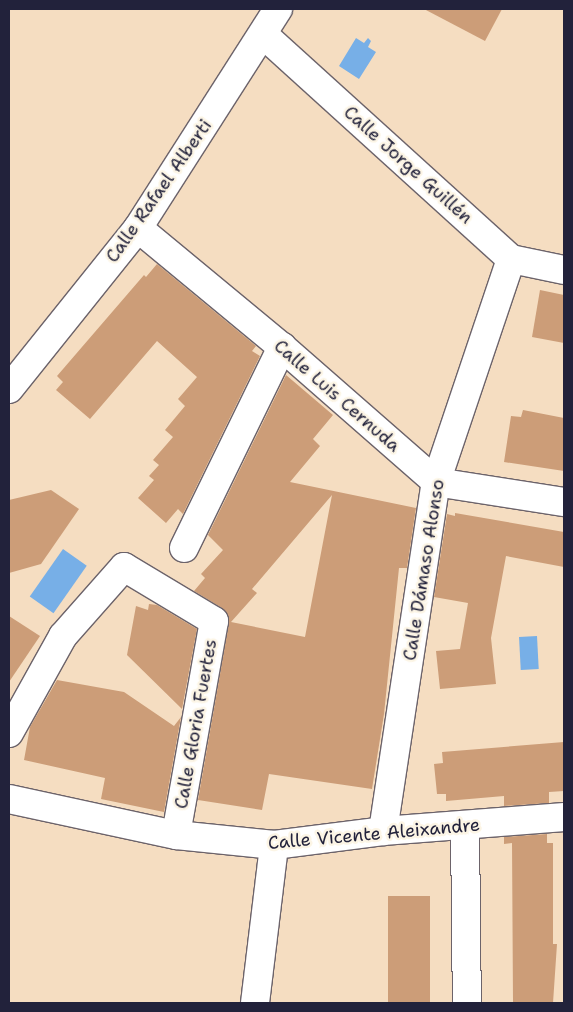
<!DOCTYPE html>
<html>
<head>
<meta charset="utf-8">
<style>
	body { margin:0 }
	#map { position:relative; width:573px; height:1012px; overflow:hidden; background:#f5ddc1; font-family:"Shantell Sans",sans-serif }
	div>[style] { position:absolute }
	.water>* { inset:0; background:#77afe7; transform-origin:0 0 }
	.building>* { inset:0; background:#cc9d78; transform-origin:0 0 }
	.roads { filter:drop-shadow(1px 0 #6c636a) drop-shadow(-1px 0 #6c636a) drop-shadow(0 1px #6c636a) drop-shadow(0 -1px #6c636a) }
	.minor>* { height:28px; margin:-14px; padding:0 14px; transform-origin:14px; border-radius:14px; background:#fff }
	span { translate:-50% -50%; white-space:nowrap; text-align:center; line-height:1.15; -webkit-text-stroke:5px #fcf5e5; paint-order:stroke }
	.street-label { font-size:18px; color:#22223b }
	.frame { position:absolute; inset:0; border:10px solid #22223b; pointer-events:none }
</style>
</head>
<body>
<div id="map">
	<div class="water">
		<div style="clip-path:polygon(356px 38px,364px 43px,368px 38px,371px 41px,368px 47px,376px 52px,359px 79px,339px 66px)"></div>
		<div style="left:63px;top:549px;width:29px;height:58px;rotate:35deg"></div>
		<div style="left:537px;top:636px;width:33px;height:18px;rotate:87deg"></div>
	</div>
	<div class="building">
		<div style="clip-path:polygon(424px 9px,502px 9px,485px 41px)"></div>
		<div style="clip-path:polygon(157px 264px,256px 346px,252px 351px,260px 356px,183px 514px,178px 509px,166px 523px,138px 498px,154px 480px,149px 476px,159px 465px,153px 460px,173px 437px,165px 430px,185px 406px,178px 399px,197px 377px,157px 341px,90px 419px,56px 390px,63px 382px,57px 376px,144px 275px,146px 277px)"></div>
		<div style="clip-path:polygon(540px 290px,564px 295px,564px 343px,532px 337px)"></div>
		<div style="clip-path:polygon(evenodd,286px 375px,333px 415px,313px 439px,320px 446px,290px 482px,416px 508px,407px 568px,399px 568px,384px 714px,372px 789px,269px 774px,262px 810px,198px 800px,229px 623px,222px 608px,194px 591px,205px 578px,201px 574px,223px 550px,208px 535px,286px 375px,332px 495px,305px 637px,231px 622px,257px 593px,252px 589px,332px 495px)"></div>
		<div style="clip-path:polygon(523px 410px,564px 418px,564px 471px,504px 462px,511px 416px,521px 417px)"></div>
		<div style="clip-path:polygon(51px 490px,79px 509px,41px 564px,9px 573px,9px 500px)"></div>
		<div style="clip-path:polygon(455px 513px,564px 532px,564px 567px,506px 556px,491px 638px,496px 684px,440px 689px,436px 651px,460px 649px,468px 603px,434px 597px,447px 514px,455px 516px)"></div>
		<div style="clip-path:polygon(149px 604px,157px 605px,197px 629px,182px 709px,127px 655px,136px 606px,148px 610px)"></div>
		<div style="clip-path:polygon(9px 616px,40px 636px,9px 682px)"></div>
		<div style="clip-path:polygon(57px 680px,124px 692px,174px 726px,181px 717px,164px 812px,101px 799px,105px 778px,24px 760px,30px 727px)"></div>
		<div style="clip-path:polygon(564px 742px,564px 791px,549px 792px,549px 803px,504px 806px,504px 796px,446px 801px,446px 794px,437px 794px,434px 764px,443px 763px,442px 752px)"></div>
		<div style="clip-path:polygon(547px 834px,547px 843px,553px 843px,553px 944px,557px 944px,553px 1003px,513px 1003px,512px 843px,504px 844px,504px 837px)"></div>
		<div style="left:430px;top:896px;width:107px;height:42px;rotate:90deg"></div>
	</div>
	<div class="roads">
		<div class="minor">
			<div style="left:264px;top:35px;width:333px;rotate:42.2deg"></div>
			<div style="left:511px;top:259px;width:54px;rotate:11.7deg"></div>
			<div style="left:138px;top:228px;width:187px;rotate:39.6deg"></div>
			<div style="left:282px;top:347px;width:205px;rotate:41.2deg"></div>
			<div style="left:436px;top:482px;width:130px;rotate:8.9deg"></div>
			<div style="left:9px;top:389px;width:206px;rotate:-51.3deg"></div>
			<div style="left:138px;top:228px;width:260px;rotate:-57.4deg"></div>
			<div style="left:184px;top:548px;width:224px;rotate:-64deg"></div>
			<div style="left:9px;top:733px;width:111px;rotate:-60.9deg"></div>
			<div style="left:63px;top:636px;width:92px;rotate:-48.5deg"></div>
			<div style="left:124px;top:567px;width:105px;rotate:31deg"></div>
			<div style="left:214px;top:621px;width:217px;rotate:100.1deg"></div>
			<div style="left:9px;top:799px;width:171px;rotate:12.2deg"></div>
			<div style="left:176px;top:835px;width:99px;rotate:5.8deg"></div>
			<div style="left:274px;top:845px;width:110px;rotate:-7.3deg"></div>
			<div style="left:383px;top:831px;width:182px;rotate:-4.4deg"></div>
			<div style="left:465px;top:826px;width:177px;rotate:89.4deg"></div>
			<div style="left:383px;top:831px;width:353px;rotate:-81.4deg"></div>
			<div style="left:436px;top:482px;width:235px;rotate:-71.4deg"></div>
			<div style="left:255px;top:1003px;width:159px;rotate:-83.1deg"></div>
		</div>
	</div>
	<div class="street-label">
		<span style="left:408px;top:165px;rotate:42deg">Calle Jorge Guillén</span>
		<span style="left:159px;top:191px;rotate:-55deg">Calle Rafael Alberti</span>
		<span style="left:337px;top:396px;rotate:41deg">Calle Luis Cernuda</span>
		<span style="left:424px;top:570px;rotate:-81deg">Calle Dámaso Alonso</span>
		<span style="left:196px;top:724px;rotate:-80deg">Calle Gloria Fuertes</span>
		<span style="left:374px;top:834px;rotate:-5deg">Calle Vicente Aleixandre</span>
	</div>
	<div class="frame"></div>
</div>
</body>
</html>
